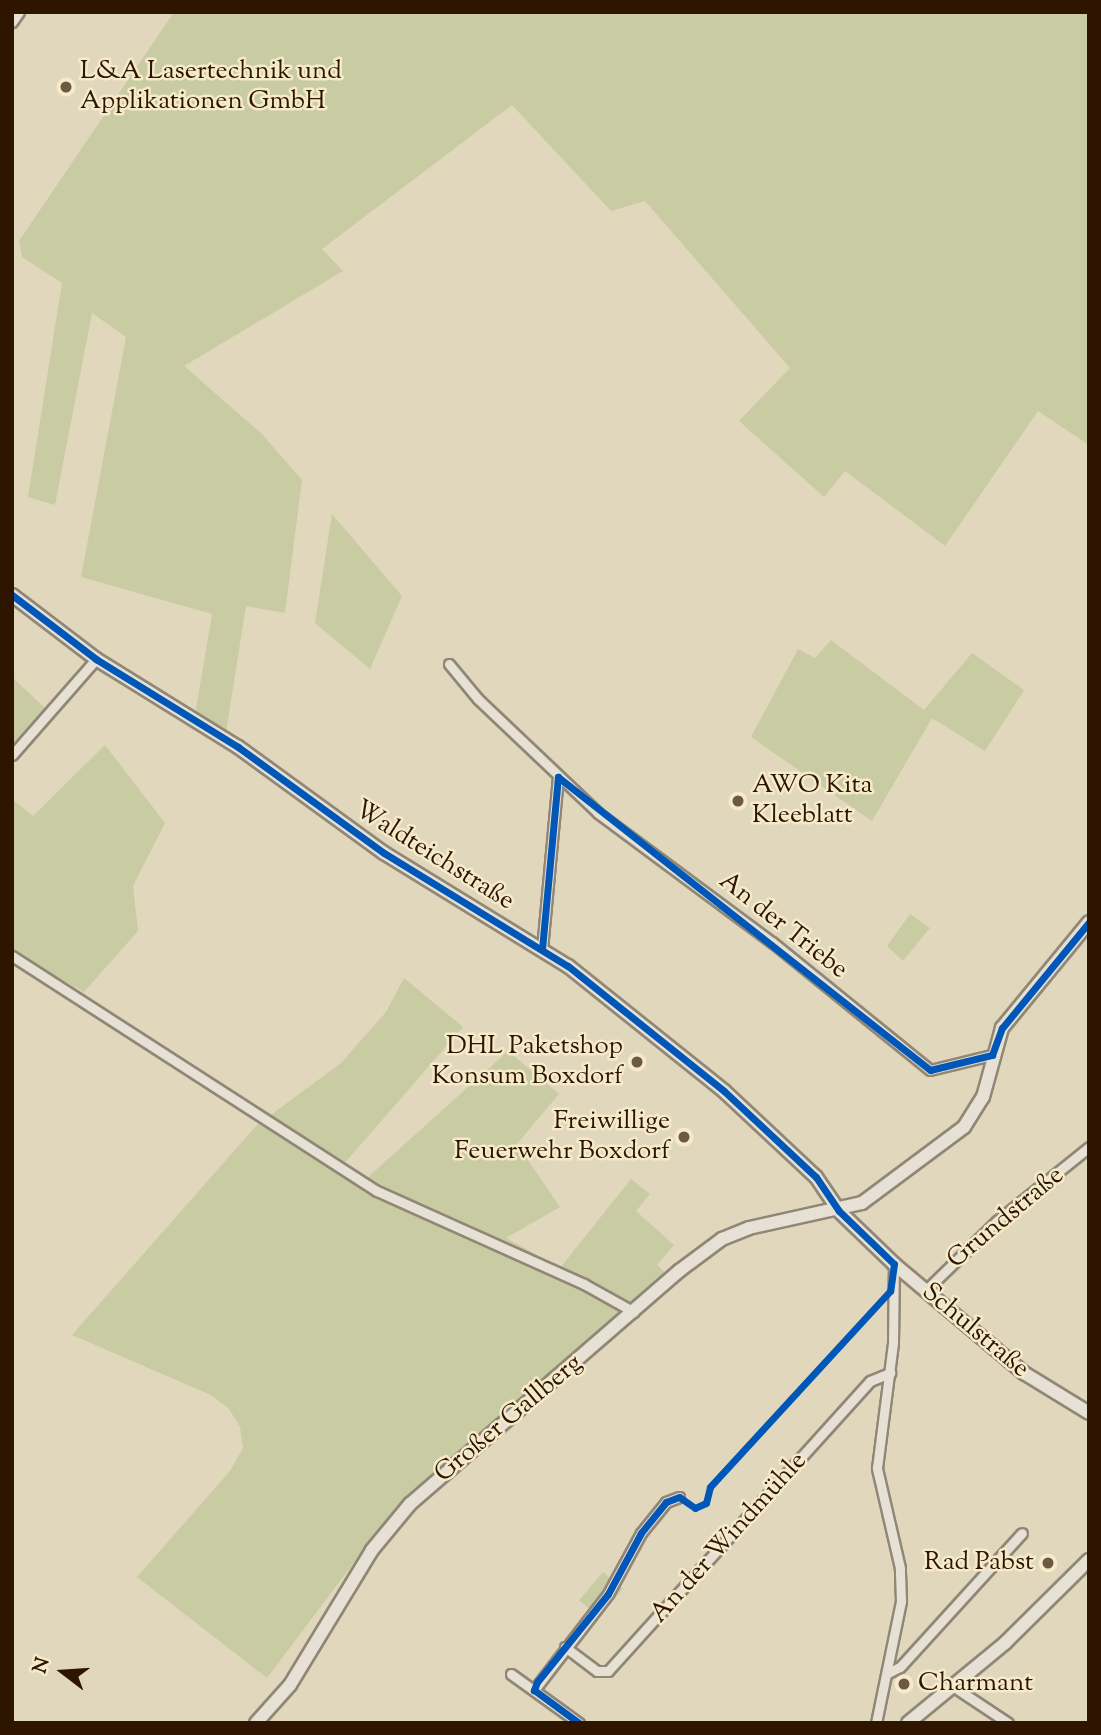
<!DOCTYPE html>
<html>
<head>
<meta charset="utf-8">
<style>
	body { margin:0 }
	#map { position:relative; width:1101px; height:1735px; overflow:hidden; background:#e1d7bd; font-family:"Sorts Mill Goudy",serif }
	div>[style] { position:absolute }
	.green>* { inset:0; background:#c9cba3; transform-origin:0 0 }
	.roads { filter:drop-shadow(2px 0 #908776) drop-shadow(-2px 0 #908776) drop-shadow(0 2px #908776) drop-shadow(0 -2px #908776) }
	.street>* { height:9px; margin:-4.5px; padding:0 4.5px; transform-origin:4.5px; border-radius:4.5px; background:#e6e1d4 }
	.secondary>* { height:12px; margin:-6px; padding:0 6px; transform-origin:6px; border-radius:6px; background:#e6e1d4 }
	.cycleway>* { height:7px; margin:-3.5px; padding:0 3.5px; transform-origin:3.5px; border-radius:3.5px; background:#0057b8 }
	.dots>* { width:19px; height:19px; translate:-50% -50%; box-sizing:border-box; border:4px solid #f5eaca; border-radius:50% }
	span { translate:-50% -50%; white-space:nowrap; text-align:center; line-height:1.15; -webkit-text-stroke:5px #f5eaca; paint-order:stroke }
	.poi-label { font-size:26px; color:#2e1500 }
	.left { translate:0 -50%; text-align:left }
	.right { translate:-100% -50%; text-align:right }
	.street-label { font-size:26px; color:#2e1500 }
	.frame { position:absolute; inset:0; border:14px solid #2e1500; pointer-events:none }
	.north { position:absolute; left:28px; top:1637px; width:70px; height:70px; -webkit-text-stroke:5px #f5eaca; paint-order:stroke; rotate:287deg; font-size:19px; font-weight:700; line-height:28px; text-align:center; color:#2e1500 }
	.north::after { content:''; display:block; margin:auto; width:24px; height:32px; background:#2e1500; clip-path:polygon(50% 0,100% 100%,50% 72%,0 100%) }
</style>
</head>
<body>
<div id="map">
	<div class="green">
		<div style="clip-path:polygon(174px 12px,1089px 12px,1089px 445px,1038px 411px,945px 546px,845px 471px,824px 497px,739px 421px,790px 368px,645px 201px,611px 211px,512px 105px,322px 249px,343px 271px,184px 366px,261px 433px,302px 480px,285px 613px,246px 606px,226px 732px,195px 715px,212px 614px,81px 577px,126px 337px,92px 313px,55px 505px,28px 497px,62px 283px,22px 257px,19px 241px)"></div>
		<div style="clip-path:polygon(332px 514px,402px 596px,370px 669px,315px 623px)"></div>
		<div style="clip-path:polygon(831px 640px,924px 710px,972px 653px,1024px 690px,985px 751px,932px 718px,872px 821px,751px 737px,798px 649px,815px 658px)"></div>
		<div style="clip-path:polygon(12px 677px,47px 710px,12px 760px)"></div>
		<div style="clip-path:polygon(105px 745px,165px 823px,133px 886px,138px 931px,84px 992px,12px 952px,12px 799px,33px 816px)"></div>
		<div style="clip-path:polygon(910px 914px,930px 928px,903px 961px,887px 946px)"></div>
		<div style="clip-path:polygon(404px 978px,463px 1027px,343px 1165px,367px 1178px,508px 1051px,559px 1094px,517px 1144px,560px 1207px,506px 1238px,560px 1268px,631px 1179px,650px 1194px,636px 1211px,674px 1245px,657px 1265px,667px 1274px,633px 1306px,569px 1272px,626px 1312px,386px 1520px,267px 1678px,137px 1577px,230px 1471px,243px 1448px,240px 1427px,229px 1409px,211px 1395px,72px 1335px,256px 1126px,341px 1063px,386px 1012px)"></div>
		<div style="left:603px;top:1572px;width:26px;height:37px;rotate:40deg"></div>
	</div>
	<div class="roads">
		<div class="street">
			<div style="left:12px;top:22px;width:12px;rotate:-55deg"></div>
			<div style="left:449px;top:664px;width:45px;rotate:50.4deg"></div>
			<div style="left:478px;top:699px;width:166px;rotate:43.5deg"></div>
			<div style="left:598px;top:813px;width:217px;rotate:36.6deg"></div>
			<div style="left:772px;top:942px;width:203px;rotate:39deg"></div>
			<div style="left:930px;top:1070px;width:64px;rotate:-13.6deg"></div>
			<div style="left:12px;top:755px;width:128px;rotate:-48.8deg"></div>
			<div style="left:542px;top:949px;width:173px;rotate:-84.7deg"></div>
			<div style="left:12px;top:956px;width:434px;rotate:32.8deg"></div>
			<div style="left:377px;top:1191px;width:227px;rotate:24.2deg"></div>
			<div style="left:584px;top:1284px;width:57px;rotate:29.2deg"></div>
			<div style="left:926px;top:1290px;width:99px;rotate:-44.2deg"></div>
			<div style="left:997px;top:1221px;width:118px;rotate:-38.8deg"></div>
			<div style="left:565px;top:1647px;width:40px;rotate:37deg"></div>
			<div style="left:597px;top:1671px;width:11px"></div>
			<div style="left:608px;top:1671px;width:391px;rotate:-47.9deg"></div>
			<div style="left:870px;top:1381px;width:22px;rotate:-22deg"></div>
			<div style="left:888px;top:1673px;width:13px;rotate:-27deg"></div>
			<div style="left:900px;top:1667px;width:181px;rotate:-47.7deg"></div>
			<div style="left:511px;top:1674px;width:84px;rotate:35.8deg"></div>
			<div style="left:954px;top:1687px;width:65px;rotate:33.7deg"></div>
			<div style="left:534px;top:1690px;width:121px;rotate:-52.4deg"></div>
			<div style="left:608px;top:1594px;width:69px;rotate:-61.6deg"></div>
			<div style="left:641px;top:1533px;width:40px;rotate:-51deg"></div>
			<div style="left:666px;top:1502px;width:14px;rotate:-21deg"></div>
			<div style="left:876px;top:1723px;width:125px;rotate:-78.4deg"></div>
			<div style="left:901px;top:1601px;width:33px;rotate:-92deg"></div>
			<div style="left:900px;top:1568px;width:103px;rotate:-103deg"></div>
			<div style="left:877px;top:1468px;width:126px;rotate:-82.7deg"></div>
			<div style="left:893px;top:1343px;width:79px;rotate:-89.3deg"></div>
		</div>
		<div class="secondary">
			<div style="left:12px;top:595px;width:106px;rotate:37.3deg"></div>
			<div style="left:96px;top:659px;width:167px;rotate:31.8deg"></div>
			<div style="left:238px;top:747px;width:180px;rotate:36deg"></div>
			<div style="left:384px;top:853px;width:216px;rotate:31.6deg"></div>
			<div style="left:568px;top:966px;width:200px;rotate:38.7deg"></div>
			<div style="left:724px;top:1091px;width:126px;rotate:43.1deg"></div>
			<div style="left:816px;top:1177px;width:41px;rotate:55.9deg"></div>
			<div style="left:839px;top:1211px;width:76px;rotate:43.9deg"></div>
			<div style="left:894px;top:1264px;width:170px;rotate:40deg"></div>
			<div style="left:1024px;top:1373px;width:76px;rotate:31.6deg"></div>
			<div style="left:256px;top:1723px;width:51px;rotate:-48.2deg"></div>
			<div style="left:290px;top:1685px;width:158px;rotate:-58.7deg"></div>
			<div style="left:372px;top:1550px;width:60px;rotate:-50.4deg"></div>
			<div style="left:410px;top:1504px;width:356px;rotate:-40.9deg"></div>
			<div style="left:679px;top:1271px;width:54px;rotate:-36.7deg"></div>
			<div style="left:722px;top:1239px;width:29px;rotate:-22deg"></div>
			<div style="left:749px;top:1228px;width:116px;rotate:-12.5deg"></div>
			<div style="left:862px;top:1203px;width:127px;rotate:-36.7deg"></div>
			<div style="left:964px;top:1127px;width:36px;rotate:-58deg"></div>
			<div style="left:983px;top:1097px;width:72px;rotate:-74.6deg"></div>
			<div style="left:1002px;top:1028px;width:137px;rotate:-50.6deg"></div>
			<div style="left:908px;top:1723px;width:126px;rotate:-39.5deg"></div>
			<div style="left:1005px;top:1643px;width:118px;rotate:-44.7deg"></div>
		</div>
	</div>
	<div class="cycleway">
		<div style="left:12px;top:595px;width:106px;rotate:37.3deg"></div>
		<div style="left:96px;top:659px;width:167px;rotate:31.8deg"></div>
		<div style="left:238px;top:747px;width:180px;rotate:36deg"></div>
		<div style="left:384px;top:853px;width:216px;rotate:31.6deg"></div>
		<div style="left:568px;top:966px;width:200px;rotate:38.7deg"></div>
		<div style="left:724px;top:1091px;width:126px;rotate:43.1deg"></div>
		<div style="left:816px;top:1177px;width:41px;rotate:55.9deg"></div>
		<div style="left:839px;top:1211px;width:76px;rotate:43.9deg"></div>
		<div style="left:894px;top:1264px;width:27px;rotate:98deg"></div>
		<div style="left:890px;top:1291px;width:266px;rotate:132.6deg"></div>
		<div style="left:710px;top:1487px;width:16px;rotate:104deg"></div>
		<div style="left:706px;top:1503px;width:12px;rotate:156deg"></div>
		<div style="left:695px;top:1508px;width:19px;rotate:-145deg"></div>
		<div style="left:679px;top:1497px;width:14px;rotate:159deg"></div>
		<div style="left:666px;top:1502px;width:40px;rotate:129deg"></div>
		<div style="left:641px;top:1533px;width:69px;rotate:118.4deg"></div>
		<div style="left:608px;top:1594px;width:113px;rotate:128.9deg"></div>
		<div style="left:537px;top:1682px;width:9px;rotate:111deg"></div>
		<div style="left:534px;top:1690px;width:56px;rotate:36.3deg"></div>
		<div style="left:558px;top:777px;width:474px;rotate:38.2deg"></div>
		<div style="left:930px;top:1070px;width:64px;rotate:-13.6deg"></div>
		<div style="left:992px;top:1055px;width:29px;rotate:-70deg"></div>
		<div style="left:1002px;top:1028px;width:137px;rotate:-50.6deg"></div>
		<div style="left:542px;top:949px;width:173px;rotate:-84.7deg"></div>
	</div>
	<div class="dots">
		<div style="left:66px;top:87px;background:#6d5942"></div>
		<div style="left:738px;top:801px;background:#6d5942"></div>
		<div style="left:637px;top:1062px;background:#6d5942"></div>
		<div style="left:684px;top:1137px;background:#6d5942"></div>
		<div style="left:1048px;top:1563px;background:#6d5942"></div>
		<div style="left:904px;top:1684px;background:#6d5942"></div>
	</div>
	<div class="poi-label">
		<span class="left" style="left:80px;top:87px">L&amp;A Lasertechnik und<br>Applikationen GmbH</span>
		<span class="left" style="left:752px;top:801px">AWO Kita<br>Kleeblatt</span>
		<span class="right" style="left:623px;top:1062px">DHL Paketshop<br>Konsum Boxdorf</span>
		<span class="right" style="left:670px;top:1137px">Freiwillige<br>Feuerwehr Boxdorf</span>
		<span class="right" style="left:1034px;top:1563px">Rad Pabst</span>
		<span class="left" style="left:918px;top:1684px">Charmant</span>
	</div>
	<div class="street-label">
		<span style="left:434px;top:856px;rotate:32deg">Waldteichstraße</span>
		<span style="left:783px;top:926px;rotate:38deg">An der Triebe</span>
		<span style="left:1006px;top:1218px;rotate:-40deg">Grundstraße</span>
		<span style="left:975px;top:1331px;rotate:40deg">Schulstraße</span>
		<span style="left:509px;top:1419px;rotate:-40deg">Großer Gallberg</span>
		<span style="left:729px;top:1538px;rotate:-48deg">An der Windmühle</span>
	</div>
	<div class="frame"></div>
	<div class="north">N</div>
</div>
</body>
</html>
